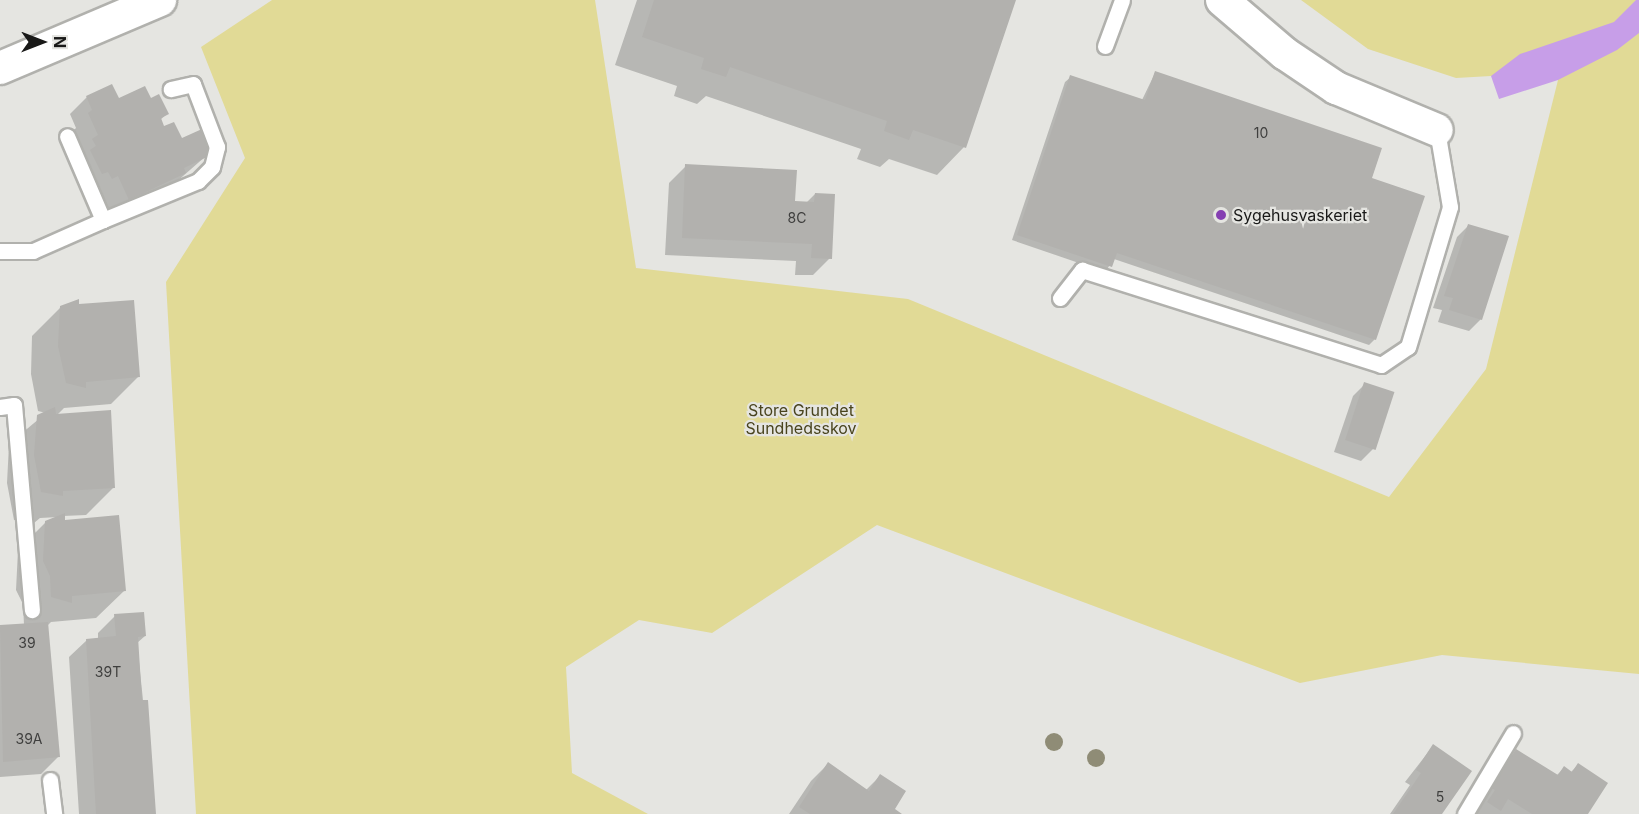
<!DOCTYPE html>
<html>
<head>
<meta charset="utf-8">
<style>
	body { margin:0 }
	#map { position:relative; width:1639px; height:814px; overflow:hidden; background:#e5e5e1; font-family:Inter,sans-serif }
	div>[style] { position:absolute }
	.green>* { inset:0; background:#e1da96 }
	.water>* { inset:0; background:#c79ee8 }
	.shadow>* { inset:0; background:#0003 }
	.building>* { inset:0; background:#b2b1ae; transform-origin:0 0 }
	.roads { filter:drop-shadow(2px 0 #b1b1ad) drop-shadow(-2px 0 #b1b1ad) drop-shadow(0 2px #b1b1ad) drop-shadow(0 -2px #b1b1ad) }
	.lane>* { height:15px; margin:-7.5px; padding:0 7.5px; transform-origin:7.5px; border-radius:7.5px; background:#fff }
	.street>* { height:32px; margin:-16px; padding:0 16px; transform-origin:16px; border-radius:16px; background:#fff }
	.trees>* { width:18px; height:18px; margin:-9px; border-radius:50%; background:#8f8c76 }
	.dots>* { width:16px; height:16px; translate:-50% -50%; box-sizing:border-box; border:3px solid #e5e5e1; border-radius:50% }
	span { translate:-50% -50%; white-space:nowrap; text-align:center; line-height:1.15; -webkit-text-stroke:4.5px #e5e5e1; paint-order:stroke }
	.number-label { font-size:14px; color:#3f3f3e }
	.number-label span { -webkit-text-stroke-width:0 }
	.poi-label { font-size:16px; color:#191918 }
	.left { translate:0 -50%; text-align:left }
	.park-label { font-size:16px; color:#49441e }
	.north { position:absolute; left:12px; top:12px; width:60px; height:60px; -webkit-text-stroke:4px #e5e5e1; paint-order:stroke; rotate:90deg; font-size:16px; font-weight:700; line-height:24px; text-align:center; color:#191918 }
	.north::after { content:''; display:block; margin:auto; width:21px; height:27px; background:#191918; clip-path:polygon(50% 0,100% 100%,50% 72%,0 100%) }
</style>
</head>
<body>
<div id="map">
	<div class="green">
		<div style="clip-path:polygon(272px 0,595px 0,636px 268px,908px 299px,1389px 497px,1486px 369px,1560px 72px,1456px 78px,1368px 49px,1301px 0,1639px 0,1639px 674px,1442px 655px,1300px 683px,877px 525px,712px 633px,639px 620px,566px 667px,572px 773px,648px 814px,196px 814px,166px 282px,245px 158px,201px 47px)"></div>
	</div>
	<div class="water">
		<div style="clip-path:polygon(1636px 0,1639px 0,1639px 33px,1617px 50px,1558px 80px,1499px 99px,1491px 76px,1520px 54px,1614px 22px)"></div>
	</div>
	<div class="shadow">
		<div style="clip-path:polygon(637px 0,1014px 0,964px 147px,937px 175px,889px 159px,880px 167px,857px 159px,861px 149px,706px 96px,697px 104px,674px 96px,677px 86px,615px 65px)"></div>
		<div style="clip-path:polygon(1155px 73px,1370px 179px,1375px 339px,1369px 345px,1114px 259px,1105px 272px,1012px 240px,1065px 82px,1071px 77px,1142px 100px)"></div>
		<div style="clip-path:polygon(87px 97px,150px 100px,167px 114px,160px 120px,163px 128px,206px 156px,167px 190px,112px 216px,100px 193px,94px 195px,72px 132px,76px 128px,70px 114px)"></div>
		<div style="clip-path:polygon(686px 166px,794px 203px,806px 203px,815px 194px,830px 258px,813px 275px,795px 275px,796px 261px,665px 255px,669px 183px)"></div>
		<div style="clip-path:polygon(1469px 225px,1481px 319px,1469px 331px,1438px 322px,1442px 310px,1433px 308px,1457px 237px)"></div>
		<div style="clip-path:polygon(78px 306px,139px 376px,111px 404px,64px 408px,57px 415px,114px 487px,86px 515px,63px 516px,64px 521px,124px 591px,96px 618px,51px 622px,47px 626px,58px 757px,41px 774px,0 777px,0 627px,24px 625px,23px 604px,16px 590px,18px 550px,46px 522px,59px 517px,40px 518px,34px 523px,14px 520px,7px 483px,9px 444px,46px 413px,38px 411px,31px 374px,32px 336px,60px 308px)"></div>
		<div style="clip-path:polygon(1365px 384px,1373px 449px,1361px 461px,1334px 452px,1353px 396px)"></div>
		<div style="clip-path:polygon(115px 616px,145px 636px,137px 643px,155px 814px,79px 814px,69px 657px,87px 640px,98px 639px,98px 633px)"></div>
		<div style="clip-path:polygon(1433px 746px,1441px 814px,1390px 814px,1410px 785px,1405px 782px)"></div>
		<div style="clip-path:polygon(1517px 751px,1556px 776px,1564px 768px,1570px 773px,1578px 765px,1586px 814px,1475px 814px,1479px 808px,1475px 805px,1499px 768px)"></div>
		<div style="clip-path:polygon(828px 764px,866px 790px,880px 776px,892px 809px,899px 814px,789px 814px,811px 781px)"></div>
	</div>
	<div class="building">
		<div style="clip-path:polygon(654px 0,1016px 0,966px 148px,913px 130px,909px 140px,884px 131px,887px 121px,730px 67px,726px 77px,701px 69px,704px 58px,642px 37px)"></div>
		<div style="clip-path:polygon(1155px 71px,1382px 148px,1372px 178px,1425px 196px,1376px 340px,1117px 253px,1112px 267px,1017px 235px,1070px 75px,1145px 100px)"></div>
		<div style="clip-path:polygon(112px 84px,119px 98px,145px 86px,151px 98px,159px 94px,169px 114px,161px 118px,164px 126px,174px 122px,182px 138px,202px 129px,212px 148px,207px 157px,184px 168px,186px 173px,129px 200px,118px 176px,112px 179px,108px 172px,102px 174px,90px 150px,96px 146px,92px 139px,98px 135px,88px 113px,92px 110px,86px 96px)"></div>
		<div style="clip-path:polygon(685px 164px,797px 170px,795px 201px,814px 202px,815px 193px,835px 194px,832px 259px,811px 258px,812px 244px,682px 238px)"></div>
		<div style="clip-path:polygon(1468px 224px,1509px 236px,1482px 320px,1449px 310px,1453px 298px,1444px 296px)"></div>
		<div style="clip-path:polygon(79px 299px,79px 304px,134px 300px,140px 377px,86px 382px,86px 388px,66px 383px,58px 346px,60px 306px)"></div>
		<div style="left:1364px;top:382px;width:32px;height:61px;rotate:18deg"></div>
		<div style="clip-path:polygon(55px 407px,56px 414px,111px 410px,115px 488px,63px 491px,63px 496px,41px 492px,34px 455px,37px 415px)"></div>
		<div style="clip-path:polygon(65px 513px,65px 520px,119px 515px,126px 591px,72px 596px,72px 603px,51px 597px,50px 576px,43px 561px,45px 521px)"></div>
		<div style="clip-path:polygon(144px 612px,146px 636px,138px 637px,142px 700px,148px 700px,156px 814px,96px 814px,86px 639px,116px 636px,114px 614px)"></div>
		<div style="clip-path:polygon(48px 622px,60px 757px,3px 762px,0 625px)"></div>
		<div style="clip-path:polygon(1433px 744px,1472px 771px,1442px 814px,1393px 814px,1421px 773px,1416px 770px)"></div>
		<div style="clip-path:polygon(1516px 749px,1558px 775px,1564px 766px,1572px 772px,1578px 763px,1608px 783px,1588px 814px,1532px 814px,1508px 799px,1501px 811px,1487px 802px,1495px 790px,1491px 788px)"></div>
		<div style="clip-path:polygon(828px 762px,869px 791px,880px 774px,906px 791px,895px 809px,902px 814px,810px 814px,799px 807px)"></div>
	</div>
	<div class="roads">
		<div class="lane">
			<div style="left:1105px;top:46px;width:49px;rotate:-69.7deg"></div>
			<div style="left:103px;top:220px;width:103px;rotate:-22.3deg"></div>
			<div style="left:198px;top:181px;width:20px;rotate:-45deg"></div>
			<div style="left:212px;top:167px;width:21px;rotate:-76deg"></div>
			<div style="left:217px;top:147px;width:67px;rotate:-110.9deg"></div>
			<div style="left:193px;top:84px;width:23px;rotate:167deg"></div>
			<div style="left:0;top:251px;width:33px"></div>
			<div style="left:33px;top:251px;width:77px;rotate:-23.9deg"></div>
			<div style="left:103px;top:220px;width:91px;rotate:-113.2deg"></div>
			<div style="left:1060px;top:298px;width:36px;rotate:-52deg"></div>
			<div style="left:1082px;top:270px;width:314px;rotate:17.6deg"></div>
			<div style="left:1381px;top:365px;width:32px;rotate:-34deg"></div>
			<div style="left:1408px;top:347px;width:146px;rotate:-73.3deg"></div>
			<div style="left:1450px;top:207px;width:78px;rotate:-99.6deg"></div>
			<div style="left:0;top:407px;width:14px;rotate:-8deg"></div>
			<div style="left:14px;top:405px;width:206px;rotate:85deg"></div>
			<div style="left:50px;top:780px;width:34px;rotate:83deg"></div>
			<div style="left:1465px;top:814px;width:94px;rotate:-59.3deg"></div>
		</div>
		<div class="street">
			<div style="left:1222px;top:0;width:82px;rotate:40.5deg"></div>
			<div style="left:1284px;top:53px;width:63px;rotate:33.9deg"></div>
			<div style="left:1336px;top:88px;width:109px;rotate:22.6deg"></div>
			<div style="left:0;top:68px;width:174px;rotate:-23deg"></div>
		</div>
	</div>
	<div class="trees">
		<div style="left:1054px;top:742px"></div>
		<div style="left:1096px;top:758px"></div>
	</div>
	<div class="dots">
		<div style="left:1221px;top:215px;background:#853fb2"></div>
	</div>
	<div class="number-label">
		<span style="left:1261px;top:133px">10</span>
		<span style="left:797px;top:218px">8C</span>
		<span style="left:27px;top:643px">39</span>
		<span style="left:108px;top:672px">39T</span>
		<span style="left:29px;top:739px">39A</span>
		<span style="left:1440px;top:797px">5</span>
	</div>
	<div class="poi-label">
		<span class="left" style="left:1233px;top:215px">Sygehusvaskeriet</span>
	</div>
	<div class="park-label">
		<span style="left:801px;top:419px">Store Grundet<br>Sundhedsskov</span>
	</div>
	<div class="north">N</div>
</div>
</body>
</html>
